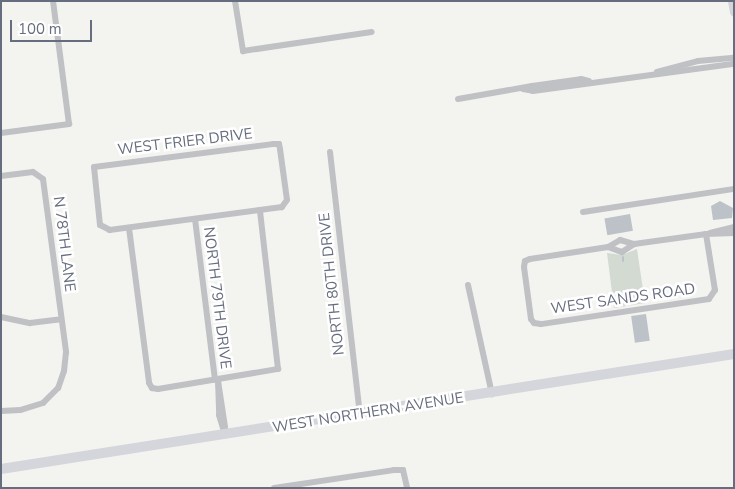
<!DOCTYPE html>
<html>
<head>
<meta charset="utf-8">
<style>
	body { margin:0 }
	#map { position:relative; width:735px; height:489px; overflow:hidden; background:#f3f4f0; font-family:"Nunito Sans",sans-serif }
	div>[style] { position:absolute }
	.green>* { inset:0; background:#d3dad2 }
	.water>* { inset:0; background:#bdc2c8; transform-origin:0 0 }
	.stream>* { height:2px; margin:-1px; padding:0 1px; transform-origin:1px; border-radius:1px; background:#bdc2c8 }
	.minor>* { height:6px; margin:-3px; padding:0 3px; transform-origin:3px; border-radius:3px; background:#c0c1c5 }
	.secondary>* { height:9px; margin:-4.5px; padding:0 4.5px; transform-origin:4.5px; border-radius:4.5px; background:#d4d6db }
	.primary>* { height:10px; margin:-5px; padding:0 5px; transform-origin:5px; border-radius:5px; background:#d4d6db }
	span { translate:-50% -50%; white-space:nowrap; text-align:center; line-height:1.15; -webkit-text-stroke:5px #fff; paint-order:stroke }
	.street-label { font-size:15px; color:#666d7e }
	.frame { position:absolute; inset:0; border:2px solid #666d7e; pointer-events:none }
	.scale { position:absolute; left:10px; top:20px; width:82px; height:22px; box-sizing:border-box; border:2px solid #666d7e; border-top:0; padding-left:6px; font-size:15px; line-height:18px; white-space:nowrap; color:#666d7e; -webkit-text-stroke:4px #fff; paint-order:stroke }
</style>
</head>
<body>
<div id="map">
	<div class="green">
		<div style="clip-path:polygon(637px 249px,645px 303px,614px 308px,607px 253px,622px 255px)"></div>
	</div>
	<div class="water">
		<div style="clip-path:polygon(720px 201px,733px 208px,732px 218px,713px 220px,711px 206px)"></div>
		<div style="left:630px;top:214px;width:17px;height:26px;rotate:80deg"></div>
		<div style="left:646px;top:314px;width:27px;height:15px;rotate:82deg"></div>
	</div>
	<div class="stream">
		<div style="left:623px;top:257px;width:4px;rotate:90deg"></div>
		<div style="left:631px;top:298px;width:6px;rotate:81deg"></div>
	</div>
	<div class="minor">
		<div style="left:235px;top:1px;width:51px;rotate:80.9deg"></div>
		<div style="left:243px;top:51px;width:130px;rotate:-8.4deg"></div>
		<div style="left:657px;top:72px;width:42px;rotate:-15deg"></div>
		<div style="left:698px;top:61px;width:36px;rotate:-5deg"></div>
		<div style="left:523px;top:89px;width:10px;rotate:11deg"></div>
		<div style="left:533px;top:91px;width:203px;rotate:-7.7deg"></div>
		<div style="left:458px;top:99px;width:75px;rotate:-10deg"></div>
		<div style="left:532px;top:86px;width:49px;rotate:-8.1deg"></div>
		<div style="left:581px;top:79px;width:8px;rotate:14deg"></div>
		<div style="left:1px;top:133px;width:69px;rotate:-7.5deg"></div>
		<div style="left:69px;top:124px;width:124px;rotate:-97.4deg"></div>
		<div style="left:273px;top:144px;width:6px"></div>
		<div style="left:279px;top:144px;width:5px;rotate:79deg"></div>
		<div style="left:280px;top:149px;width:51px;rotate:82.2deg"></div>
		<div style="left:287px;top:200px;width:9px;rotate:126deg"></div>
		<div style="left:282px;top:207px;width:174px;rotate:172.4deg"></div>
		<div style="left:110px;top:230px;width:11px;rotate:-153deg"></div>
		<div style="left:100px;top:225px;width:58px;rotate:-95.9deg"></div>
		<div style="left:94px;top:167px;width:180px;rotate:-7.3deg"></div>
		<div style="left:330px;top:152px;width:264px;rotate:83.5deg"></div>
		<div style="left:1px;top:176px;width:32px;rotate:-7deg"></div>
		<div style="left:33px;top:172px;width:12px;rotate:35deg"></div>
		<div style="left:43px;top:179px;width:175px;rotate:82.4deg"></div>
		<div style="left:66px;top:352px;width:19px;rotate:96deg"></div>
		<div style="left:64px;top:371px;width:18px;rotate:109deg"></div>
		<div style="left:58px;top:388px;width:21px;rotate:135deg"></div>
		<div style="left:43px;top:403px;width:24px;rotate:163deg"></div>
		<div style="left:20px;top:410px;width:19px;rotate:177deg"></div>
		<div style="left:583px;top:212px;width:153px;rotate:-8.7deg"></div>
		<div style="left:195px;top:219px;width:162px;rotate:82.9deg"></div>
		<div style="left:129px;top:228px;width:156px;rotate:82.6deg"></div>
		<div style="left:149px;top:383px;width:6px;rotate:59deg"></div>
		<div style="left:152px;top:388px;width:6px;rotate:9deg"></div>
		<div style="left:158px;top:389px;width:122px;rotate:-9.5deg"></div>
		<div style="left:278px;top:369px;width:160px;rotate:-96.5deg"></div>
		<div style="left:710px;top:233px;width:25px;rotate:-14deg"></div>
		<div style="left:706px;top:234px;width:57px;rotate:80.9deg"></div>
		<div style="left:715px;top:290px;width:11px;rotate:124deg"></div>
		<div style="left:709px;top:299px;width:170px;rotate:171.5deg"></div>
		<div style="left:541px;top:324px;width:7px;rotate:-172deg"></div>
		<div style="left:534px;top:323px;width:5px;rotate:-127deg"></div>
		<div style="left:531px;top:319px;width:52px;rotate:-97.7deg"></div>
		<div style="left:524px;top:267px;width:6px;rotate:-81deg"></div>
		<div style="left:525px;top:261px;width:5px;rotate:-22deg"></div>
		<div style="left:530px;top:259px;width:79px;rotate:-8.7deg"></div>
		<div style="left:608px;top:247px;width:14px;rotate:-30deg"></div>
		<div style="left:620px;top:240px;width:15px;rotate:16deg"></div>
		<div style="left:634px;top:244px;width:73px;rotate:-7.9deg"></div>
		<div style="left:706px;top:234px;width:28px;rotate:-2deg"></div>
		<div style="left:608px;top:247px;width:15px;rotate:20deg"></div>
		<div style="left:622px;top:252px;width:14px;rotate:-34deg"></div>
		<div style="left:468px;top:285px;width:112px;rotate:77.6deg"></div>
		<div style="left:1px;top:317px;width:30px;rotate:12deg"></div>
		<div style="left:30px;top:323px;width:31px;rotate:-7deg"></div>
		<div style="left:218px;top:380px;width:35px;rotate:88deg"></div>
		<div style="left:219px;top:415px;width:21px;rotate:73deg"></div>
		<div style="left:218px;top:381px;width:47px;rotate:81.3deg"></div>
		<div style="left:274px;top:488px;width:121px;rotate:-8.5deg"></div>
		<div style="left:394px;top:470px;width:9px"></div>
		<div style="left:403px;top:470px;width:18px;rotate:77deg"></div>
	</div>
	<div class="secondary">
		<div style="left:732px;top:1px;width:11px;rotate:80deg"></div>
	</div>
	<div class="primary">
		<div style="left:1px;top:469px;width:742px;rotate:-8.92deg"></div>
	</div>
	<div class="street-label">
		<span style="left:185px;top:142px;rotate:-7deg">WEST FRIER DRIVE</span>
		<span style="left:64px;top:244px;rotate:83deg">N 78TH LANE</span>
		<span style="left:332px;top:284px;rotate:-96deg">NORTH 80TH DRIVE</span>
		<span style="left:217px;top:298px;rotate:83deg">NORTH 79TH DRIVE</span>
		<span style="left:623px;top:299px;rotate:-8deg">WEST SANDS ROAD</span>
		<span style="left:368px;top:413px;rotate:-9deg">WEST NORTHERN AVENUE</span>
	</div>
	<div class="frame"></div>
	<div class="scale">100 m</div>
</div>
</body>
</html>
